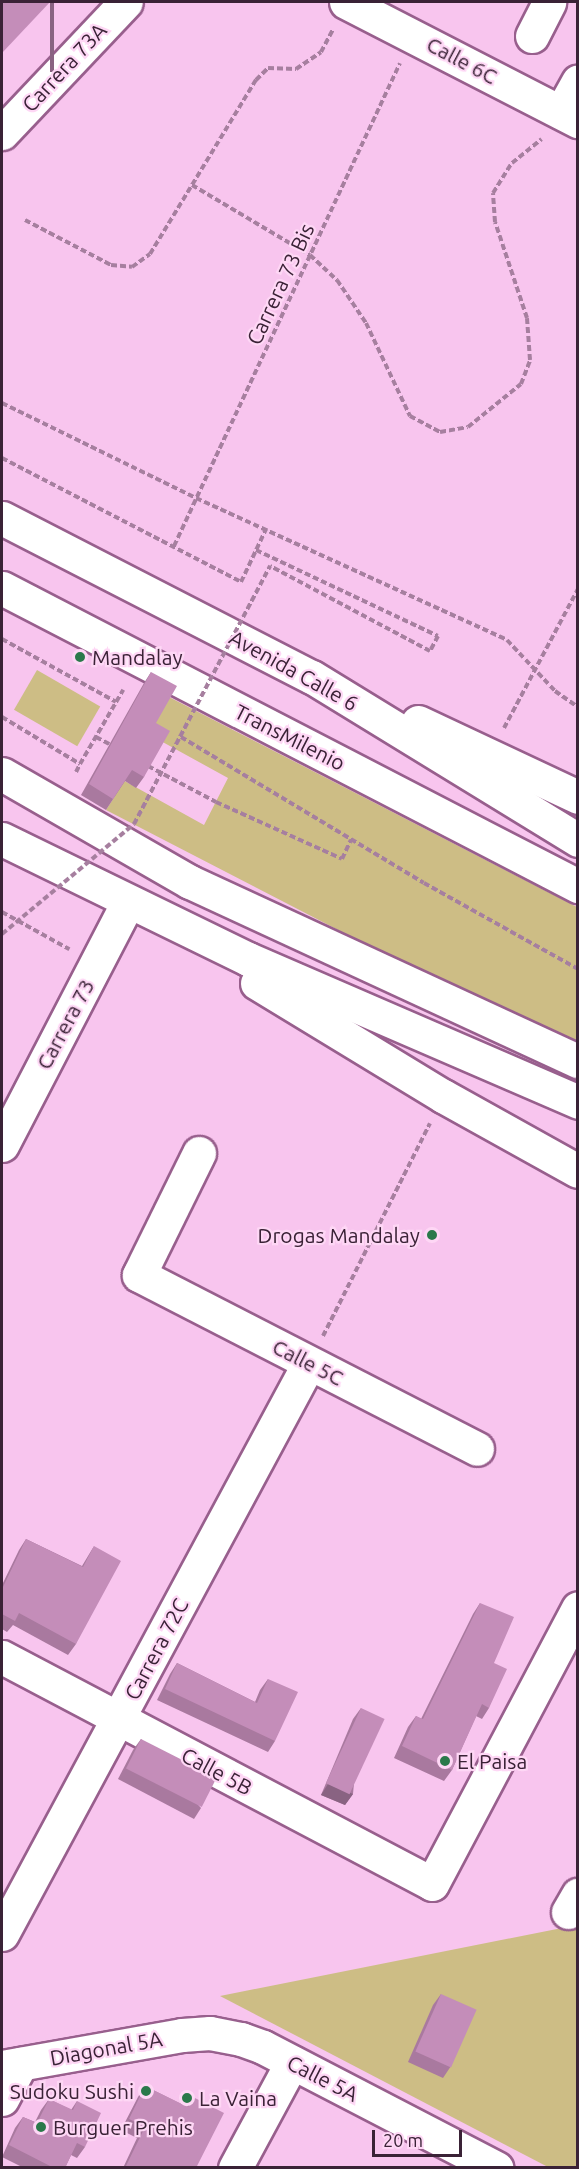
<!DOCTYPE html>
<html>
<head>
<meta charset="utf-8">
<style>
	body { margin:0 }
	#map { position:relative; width:579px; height:2169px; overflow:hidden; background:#f8c5ee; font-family:Ubuntu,sans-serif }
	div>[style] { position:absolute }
	.green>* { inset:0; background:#cdbd85; transform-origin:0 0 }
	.path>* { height:4px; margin-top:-2px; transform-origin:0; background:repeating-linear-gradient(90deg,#a67f9f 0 6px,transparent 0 9px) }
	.roads { filter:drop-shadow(2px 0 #985f8d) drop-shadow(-2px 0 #985f8d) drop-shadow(0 2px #985f8d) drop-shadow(0 -2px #985f8d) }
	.minor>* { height:33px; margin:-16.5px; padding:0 16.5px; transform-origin:16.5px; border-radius:16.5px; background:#fff }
	.highway>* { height:33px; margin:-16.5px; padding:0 16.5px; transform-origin:16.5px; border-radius:16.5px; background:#fff }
	.path-bridge>* { height:4px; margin-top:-2px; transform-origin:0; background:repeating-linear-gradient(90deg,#a67f9f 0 6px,transparent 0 9px) }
	.wall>* { inset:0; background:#a9799f }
	.shaded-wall>* { inset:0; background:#896382; transform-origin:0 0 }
	.building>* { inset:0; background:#c48db9; transform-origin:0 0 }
	.dots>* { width:16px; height:16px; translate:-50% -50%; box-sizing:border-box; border:3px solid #fed7f5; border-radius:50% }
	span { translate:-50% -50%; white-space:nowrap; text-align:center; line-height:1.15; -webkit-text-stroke:4.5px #fed7f5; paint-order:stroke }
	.street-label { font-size:21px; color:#3a2236 }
	.poi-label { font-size:21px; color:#3a2236 }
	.left { translate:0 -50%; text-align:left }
	.right { translate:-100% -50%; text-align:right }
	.frame { position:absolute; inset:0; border:3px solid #3a2236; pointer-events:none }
	.scale { position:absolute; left:372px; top:2130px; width:90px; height:27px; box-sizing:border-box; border:3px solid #3a2236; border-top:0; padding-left:8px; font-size:18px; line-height:21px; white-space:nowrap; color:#3a2236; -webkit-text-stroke:4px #fed7f5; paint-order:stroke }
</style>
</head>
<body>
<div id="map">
	<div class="green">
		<div style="left:37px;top:670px;width:73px;height:46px;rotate:30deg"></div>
		<div style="clip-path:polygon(169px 697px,577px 907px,577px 1048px,524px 1026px,106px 810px,115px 796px,112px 774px,204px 825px,228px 778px,139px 729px)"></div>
		<div style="clip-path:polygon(577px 1925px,577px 2167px,548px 2167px,220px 1996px)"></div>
	</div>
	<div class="path">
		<div style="left:192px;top:185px;width:137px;rotate:30.7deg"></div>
		<div style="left:310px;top:255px;width:37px;rotate:43deg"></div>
		<div style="left:337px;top:280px;width:52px;rotate:56deg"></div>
		<div style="left:366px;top:323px;width:103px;rotate:64.7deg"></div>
		<div style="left:410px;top:416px;width:34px;rotate:28deg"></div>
		<div style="left:440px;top:432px;width:28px;rotate:-10deg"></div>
		<div style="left:468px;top:427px;width:68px;rotate:-39.1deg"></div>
		<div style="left:521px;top:384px;width:26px;rotate:-69deg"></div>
		<div style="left:530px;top:360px;width:42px;rotate:-94.1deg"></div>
		<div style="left:527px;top:318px;width:101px;rotate:-108.4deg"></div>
		<div style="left:495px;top:222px;width:29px;rotate:-94deg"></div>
		<div style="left:493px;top:193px;width:36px;rotate:-58deg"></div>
		<div style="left:512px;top:163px;width:38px;rotate:-39deg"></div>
		<div style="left:25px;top:220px;width:97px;rotate:27.6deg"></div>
		<div style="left:111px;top:265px;width:21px;rotate:5deg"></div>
		<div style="left:132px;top:267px;width:22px;rotate:-36deg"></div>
		<div style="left:150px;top:254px;width:204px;rotate:-58.7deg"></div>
		<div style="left:256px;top:80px;width:17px;rotate:-45deg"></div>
		<div style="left:268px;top:68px;width:28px;rotate:2deg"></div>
		<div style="left:296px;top:69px;width:30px;rotate:-34deg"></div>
		<div style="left:321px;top:52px;width:26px;rotate:-62deg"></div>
		<div style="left:2px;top:403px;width:216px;rotate:26.1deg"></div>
		<div style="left:196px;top:498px;width:342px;rotate:24.5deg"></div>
		<div style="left:507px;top:640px;width:70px;rotate:46.7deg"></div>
		<div style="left:555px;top:691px;width:28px;rotate:35deg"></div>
		<div style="left:2px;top:458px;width:269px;rotate:27.4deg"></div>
		<div style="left:241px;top:582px;width:59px;rotate:-64.7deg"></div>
		<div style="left:174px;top:546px;width:533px;rotate:-64.92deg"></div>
		<div style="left:256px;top:550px;width:201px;rotate:25.3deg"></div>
		<div style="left:438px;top:636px;width:17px;rotate:118deg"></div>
		<div style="left:430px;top:651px;width:181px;rotate:-152deg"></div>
		<div style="left:2px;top:639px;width:130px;rotate:28.9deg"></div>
		<div style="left:2px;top:717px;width:91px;rotate:31.1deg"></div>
		<div style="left:80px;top:764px;width:86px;rotate:-59.8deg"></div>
		<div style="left:504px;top:728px;width:157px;rotate:-62deg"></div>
		<div style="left:96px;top:737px;width:15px;rotate:28deg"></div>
		<div style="left:181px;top:737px;width:283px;rotate:31deg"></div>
		<div style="left:424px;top:883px;width:176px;rotate:29.2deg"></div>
		<div style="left:148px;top:766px;width:77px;rotate:27.9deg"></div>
		<div style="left:216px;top:802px;width:138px;rotate:24.3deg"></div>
		<div style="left:342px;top:859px;width:21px;rotate:-65deg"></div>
		<div style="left:76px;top:772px;width:9px;rotate:-63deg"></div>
		<div style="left:2px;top:912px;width:77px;rotate:28.9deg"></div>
		<div style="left:323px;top:1336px;width:238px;rotate:-63.3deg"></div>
	</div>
	<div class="roads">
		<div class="minor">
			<div style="left:346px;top:2px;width:261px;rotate:27.2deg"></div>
			<div style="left:532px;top:36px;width:38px;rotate:-63deg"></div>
			<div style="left:561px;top:112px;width:35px;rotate:-61deg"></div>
			<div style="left:2px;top:133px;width:180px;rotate:-46.6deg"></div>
			<div style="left:2px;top:588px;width:649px;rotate:27.36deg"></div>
			<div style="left:2px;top:774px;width:217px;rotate:29.9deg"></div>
			<div style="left:190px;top:882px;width:427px;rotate:24.8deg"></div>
			<div style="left:2px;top:1145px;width:271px;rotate:-62.6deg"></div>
			<div style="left:199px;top:1153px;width:136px;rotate:116.2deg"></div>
			<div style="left:139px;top:1275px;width:380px;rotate:27.2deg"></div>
			<div style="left:2px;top:1657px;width:486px;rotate:27.8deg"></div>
			<div style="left:432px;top:1884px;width:312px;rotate:-62.1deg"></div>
			<div style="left:568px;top:1912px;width:20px;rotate:-60deg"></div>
			<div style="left:2px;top:1934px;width:648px;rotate:-61.74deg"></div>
			<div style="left:2px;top:2067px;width:183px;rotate:-10.1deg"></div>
			<div style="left:182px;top:2035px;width:28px;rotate:-4deg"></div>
			<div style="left:210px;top:2033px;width:32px;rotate:11deg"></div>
			<div style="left:241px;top:2039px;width:23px;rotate:20deg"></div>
			<div style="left:263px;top:2047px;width:263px;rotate:27.4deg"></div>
			<div style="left:2px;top:2099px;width:40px;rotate:-62deg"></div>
			<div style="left:235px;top:2168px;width:120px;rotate:-61.7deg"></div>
		</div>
		<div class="highway">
			<div style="left:2px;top:518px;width:348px;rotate:27.2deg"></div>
			<div style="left:312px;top:677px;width:312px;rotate:31.5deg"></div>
			<div style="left:418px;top:722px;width:177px;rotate:25.1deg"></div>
			<div style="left:2px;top:839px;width:274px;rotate:26deg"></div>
			<div style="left:248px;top:959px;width:360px;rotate:23.4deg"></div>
			<div style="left:257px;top:983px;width:218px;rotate:31.3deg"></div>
			<div style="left:443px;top:1096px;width:154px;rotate:29.1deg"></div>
		</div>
	</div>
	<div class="path-bridge">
		<div style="left:2px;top:934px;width:172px;rotate:-39.8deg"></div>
		<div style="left:134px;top:824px;width:292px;rotate:-62.2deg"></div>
	</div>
	<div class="wall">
		<div style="clip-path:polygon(151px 672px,156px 723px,144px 777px,136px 788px,125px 781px,106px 810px,81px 795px,144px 683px)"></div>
		<div style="clip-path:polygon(26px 1539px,82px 1566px,94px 1546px,76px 1644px,68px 1655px,13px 1625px,7px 1632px,2px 1629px,2px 1585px,19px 1550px)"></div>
		<div style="clip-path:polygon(480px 1603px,494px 1663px,489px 1708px,482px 1719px,476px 1716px,452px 1770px,444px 1781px,394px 1758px,408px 1727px,416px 1716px,421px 1719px,473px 1614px)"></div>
		<div style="clip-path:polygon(177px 1663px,255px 1702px,260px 1690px,268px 1679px,275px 1741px,268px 1752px,157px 1700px,170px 1674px)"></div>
		<div style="clip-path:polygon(361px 1708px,353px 1794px,345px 1805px,321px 1795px,353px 1719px)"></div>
		<div style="clip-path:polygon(141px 1739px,201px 1808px,194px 1819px,118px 1779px,133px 1750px)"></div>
		<div style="clip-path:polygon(441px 1994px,451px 2066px,443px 2078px,408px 2062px,433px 2005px)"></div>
		<div style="clip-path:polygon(145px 2086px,187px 2107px,193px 2097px,196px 2168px,123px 2168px,137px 2138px,121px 2130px,138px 2097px)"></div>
		<div style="clip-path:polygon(49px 2099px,71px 2110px,77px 2101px,85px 2147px,77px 2158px,71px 2155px,65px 2168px,24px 2168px,2px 2157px,15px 2128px,23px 2117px,35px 2122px,41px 2110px)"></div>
	</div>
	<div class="shaded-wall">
		<div style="left:50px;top:2px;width:4px;height:70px"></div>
		<div style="clip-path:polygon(328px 1784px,353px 1794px,345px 1805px,321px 1795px)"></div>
	</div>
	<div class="building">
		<div style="clip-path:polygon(2px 2px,50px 2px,2px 53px)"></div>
		<div style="clip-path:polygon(151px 672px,177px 686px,156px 723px,170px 731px,144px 777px,132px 770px,113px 799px,89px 784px)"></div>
		<div style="clip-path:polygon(26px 1539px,83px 1567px,94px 1546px,121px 1561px,76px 1644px,19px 1613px,15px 1621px,2px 1614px,2px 1589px)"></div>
		<div style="clip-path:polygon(480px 1603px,514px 1617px,494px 1663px,507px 1669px,489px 1708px,482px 1704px,452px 1770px,402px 1746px,416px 1716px,423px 1719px)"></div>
		<div style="clip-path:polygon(177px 1663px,257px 1703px,268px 1679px,298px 1692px,275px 1741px,165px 1689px)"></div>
		<div style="left:361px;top:1708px;width:26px;height:83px;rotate:25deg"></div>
		<div style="left:141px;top:1739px;width:85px;height:33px;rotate:27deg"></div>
		<div style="left:441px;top:1994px;width:39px;height:63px;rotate:24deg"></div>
		<div style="clip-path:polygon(145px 2086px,188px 2107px,193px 2097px,224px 2113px,196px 2168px,125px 2168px,145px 2127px,129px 2119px)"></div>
		<div style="clip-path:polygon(49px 2099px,73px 2110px,77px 2101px,101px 2113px,85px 2147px,77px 2143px,65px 2168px,54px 2168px,9px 2145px,23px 2117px,37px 2123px)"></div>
	</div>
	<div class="dots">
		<div style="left:80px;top:657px;background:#2a794a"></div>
		<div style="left:432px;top:1235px;background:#2a794a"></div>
		<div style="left:445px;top:1761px;background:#2a794a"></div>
		<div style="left:146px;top:2091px;background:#2a794a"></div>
		<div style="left:187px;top:2098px;background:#2a794a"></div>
		<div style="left:41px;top:2127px;background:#2a794a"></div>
	</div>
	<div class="street-label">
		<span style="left:462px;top:60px;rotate:28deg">Calle 6C</span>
		<span style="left:64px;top:67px;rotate:-47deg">Carrera 73A</span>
		<span style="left:280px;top:284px;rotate:-65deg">Carrera 73 Bis</span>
		<span style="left:294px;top:670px;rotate:29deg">Avenida Calle 6</span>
		<span style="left:290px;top:737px;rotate:27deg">TransMilenio</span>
		<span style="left:65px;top:1024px;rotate:-62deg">Carrera 73</span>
		<span style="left:308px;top:1362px;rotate:27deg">Calle 5C</span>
		<span style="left:156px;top:1649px;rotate:-62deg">Carrera 72C</span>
		<span style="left:217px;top:1771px;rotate:28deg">Calle 5B</span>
		<span style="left:106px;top:2048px;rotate:-10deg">Diagonal 5A</span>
		<span style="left:323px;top:2078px;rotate:27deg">Calle 5A</span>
	</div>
	<div class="poi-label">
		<span class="left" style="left:92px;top:657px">Mandalay</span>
		<span class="right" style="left:420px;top:1235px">Drogas Mandalay</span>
		<span class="left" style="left:457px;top:1761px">El Paisa</span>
		<span class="right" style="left:134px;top:2091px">Sudoku Sushi</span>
		<span class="left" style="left:199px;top:2098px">La Vaina</span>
		<span class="left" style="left:53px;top:2127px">Burguer Prehis</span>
	</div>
	<div class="frame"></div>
	<div class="scale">20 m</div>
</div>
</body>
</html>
